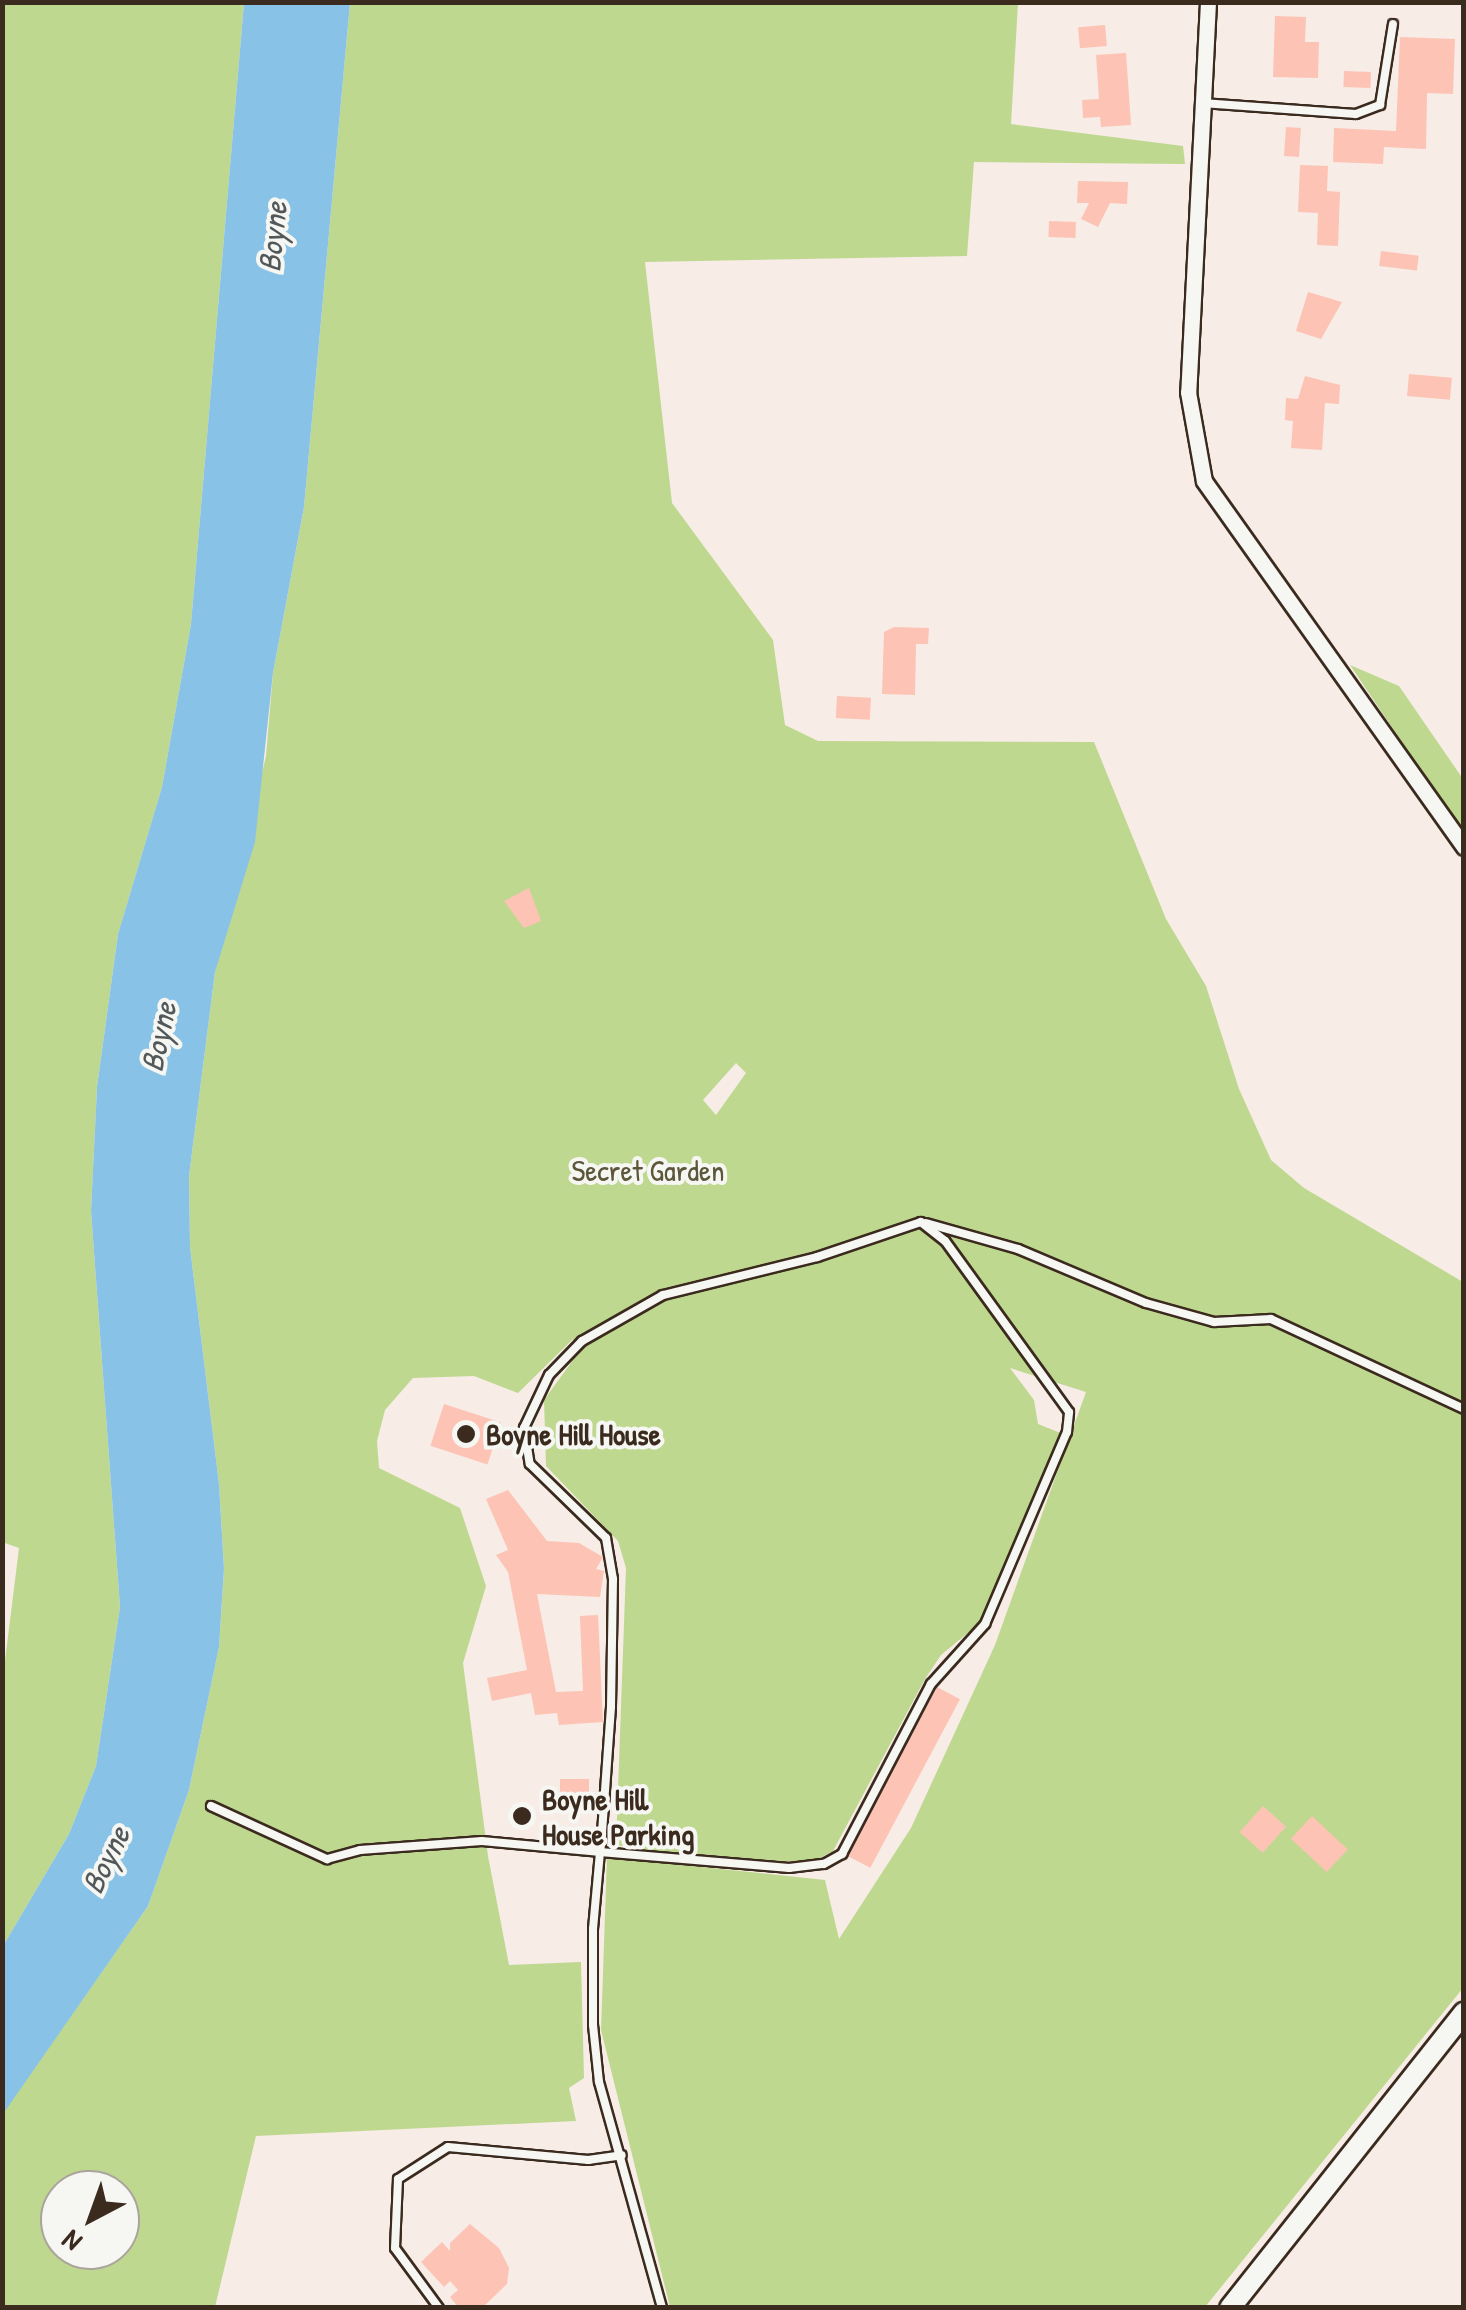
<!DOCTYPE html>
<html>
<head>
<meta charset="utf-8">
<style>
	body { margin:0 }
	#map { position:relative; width:1466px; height:2310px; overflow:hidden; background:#f7ece6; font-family:"Patrick Hand",sans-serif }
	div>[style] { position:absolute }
	.green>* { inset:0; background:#bfd88f }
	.water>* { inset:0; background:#88c3e7 }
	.building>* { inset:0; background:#fdc3b5; transform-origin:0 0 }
	.roads { filter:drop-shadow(2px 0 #3b2a1e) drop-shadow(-2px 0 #3b2a1e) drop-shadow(0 2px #3b2a1e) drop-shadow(0 -2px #3b2a1e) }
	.service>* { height:8px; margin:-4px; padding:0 4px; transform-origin:4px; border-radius:4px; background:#f6f6f2 }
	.minor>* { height:15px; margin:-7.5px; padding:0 7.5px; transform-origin:7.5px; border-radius:7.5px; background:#f6f6f2 }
	.tertiary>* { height:20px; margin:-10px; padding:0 10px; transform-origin:10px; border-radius:10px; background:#f6f6f2 }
	.dots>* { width:28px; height:28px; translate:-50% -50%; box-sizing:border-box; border:5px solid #f6f6f2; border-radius:50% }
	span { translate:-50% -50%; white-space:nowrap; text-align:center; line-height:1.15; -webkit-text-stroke:8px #f6f6f2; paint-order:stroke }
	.park-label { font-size:30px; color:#5c563a }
	.poi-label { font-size:30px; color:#3b2a1e; font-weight:700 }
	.left { translate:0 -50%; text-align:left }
	.water-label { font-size:32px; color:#52585a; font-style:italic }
	.frame { position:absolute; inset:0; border:5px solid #3b2a1e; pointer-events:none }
	.north { position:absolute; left:40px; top:2170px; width:100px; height:100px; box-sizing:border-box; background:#f6f6f2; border:2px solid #aba49d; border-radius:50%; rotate:221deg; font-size:28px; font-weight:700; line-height:40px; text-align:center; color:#3b2a1e }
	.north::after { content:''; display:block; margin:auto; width:35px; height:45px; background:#3b2a1e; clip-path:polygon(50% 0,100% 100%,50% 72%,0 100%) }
</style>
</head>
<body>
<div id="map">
	<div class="green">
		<div style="clip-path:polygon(3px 3px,244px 3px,191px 624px,162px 787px,118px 934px,97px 1087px,91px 1211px,120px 1607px,96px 1766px,69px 1834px,3px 1946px,2px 1685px,19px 1548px,2px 1542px)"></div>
		<div style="clip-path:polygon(evenodd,350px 3px,1018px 3px,1011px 124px,1183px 146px,1185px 164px,974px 162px,967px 256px,645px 262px,672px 503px,773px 640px,785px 725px,818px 741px,1094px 742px,1166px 919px,1206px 986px,1239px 1089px,1271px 1160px,1304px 1188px,1463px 1282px,1463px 1988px,1205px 2307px,670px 2307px,601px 2030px,607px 1857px,825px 1880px,839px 1939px,911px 1828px,995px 1645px,1086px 1392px,1010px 1368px,1034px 1400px,1038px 1424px,1063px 1434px,987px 1617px,941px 1655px,925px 1679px,833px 1851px,814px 1861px,778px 1861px,649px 1850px,616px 1845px,626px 1568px,618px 1541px,546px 1466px,544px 1400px,581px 1349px,573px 1339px,518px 1393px,474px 1376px,413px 1378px,385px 1410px,377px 1441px,379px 1468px,460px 1508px,486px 1586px,463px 1663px,488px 1856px,509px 1965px,581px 1962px,584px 2078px,569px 2088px,576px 2121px,256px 2136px,215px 2307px,3px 2308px,2px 2114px,148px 1906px,189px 1790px,219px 1647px,224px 1569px,219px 1484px,190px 1247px,189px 1176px,215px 972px,266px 756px,273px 673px,304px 507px,350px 3px,736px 1063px,746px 1073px,716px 1115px,703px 1100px,736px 1063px,350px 3px,60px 2190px,120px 2190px,120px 2250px,60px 2250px,60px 2190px)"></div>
		<div style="clip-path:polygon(1350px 665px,1399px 686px,1463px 779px,1463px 833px)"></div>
	</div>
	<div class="water">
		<div style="clip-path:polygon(244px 3px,350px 3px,304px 507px,273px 673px,255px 842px,215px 972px,189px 1176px,190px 1247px,219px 1484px,224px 1569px,219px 1647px,189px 1790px,148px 1906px,3px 2114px,3px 1946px,69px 1834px,96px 1766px,120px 1607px,91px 1211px,97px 1087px,118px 934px,162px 787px,191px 624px)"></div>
	</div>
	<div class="building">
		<div style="clip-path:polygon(1275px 16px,1306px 17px,1305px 42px,1319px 42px,1318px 78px,1273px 77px)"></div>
		<div style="left:1105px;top:25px;width:21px;height:27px;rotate:85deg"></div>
		<div style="clip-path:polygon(1400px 37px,1455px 39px,1453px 94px,1427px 93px,1426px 149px,1384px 147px,1383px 164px,1333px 162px,1334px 128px,1396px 131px)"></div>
		<div style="clip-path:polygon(1126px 53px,1131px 125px,1101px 127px,1100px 117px,1083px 118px,1082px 100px,1099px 99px,1096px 55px)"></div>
		<div style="left:1344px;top:71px;width:27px;height:16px;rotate:2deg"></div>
		<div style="left:1286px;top:127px;width:15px;height:29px;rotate:4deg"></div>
		<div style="clip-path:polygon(1300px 165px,1328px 166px,1327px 191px,1340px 192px,1338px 246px,1317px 245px,1318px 213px,1298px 212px)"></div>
		<div style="clip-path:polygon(1078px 181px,1128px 182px,1127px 204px,1110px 203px,1098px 227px,1081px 219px,1089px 203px,1077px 203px)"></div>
		<div style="left:1049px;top:221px;width:27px;height:16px;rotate:2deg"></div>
		<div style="left:1381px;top:251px;width:38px;height:15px;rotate:7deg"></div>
		<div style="clip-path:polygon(1308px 292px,1342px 302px,1321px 339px,1296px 331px)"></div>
		<div style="left:1409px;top:374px;width:43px;height:22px;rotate:5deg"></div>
		<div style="clip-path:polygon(1305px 376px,1340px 385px,1339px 404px,1325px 403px,1322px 450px,1291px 448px,1293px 421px,1285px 420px,1286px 398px,1298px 399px)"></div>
		<div style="clip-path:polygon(894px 627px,929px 628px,928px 644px,916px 644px,915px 695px,882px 694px,884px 632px)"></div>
		<div style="left:837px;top:696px;width:34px;height:22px;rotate:3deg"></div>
		<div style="clip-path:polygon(529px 888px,541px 921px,524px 928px,504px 901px)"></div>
		<div style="left:444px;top:1404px;width:60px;height:44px;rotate:18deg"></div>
		<div style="clip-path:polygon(508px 1490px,547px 1541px,579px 1543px,603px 1557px,596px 1569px,604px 1571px,600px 1597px,537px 1594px,556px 1692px,583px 1691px,580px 1616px,598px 1615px,603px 1722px,559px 1725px,557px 1713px,535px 1715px,531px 1693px,492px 1701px,487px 1678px,527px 1670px,508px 1572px,496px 1555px,508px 1550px,486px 1499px)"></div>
		<div style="left:937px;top:1687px;width:26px;height:191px;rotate:28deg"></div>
		<div style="left:560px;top:1779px;width:29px;height:25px"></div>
		<div style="left:1263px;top:1806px;width:31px;height:35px;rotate:42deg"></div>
		<div style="left:1312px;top:1816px;width:49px;height:31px;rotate:43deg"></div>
		<div style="clip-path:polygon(470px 2224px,499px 2248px,509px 2268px,507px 2284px,482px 2308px,459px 2308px,450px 2297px,458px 2290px,450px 2281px,444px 2287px,421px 2262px,442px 2242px,450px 2251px,450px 2243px)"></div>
	</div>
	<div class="roads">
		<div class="service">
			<div style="left:1202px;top:103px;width:154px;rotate:4.1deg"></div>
			<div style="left:1356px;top:114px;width:26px;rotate:-21deg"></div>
			<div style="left:1380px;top:105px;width:82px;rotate:-80.9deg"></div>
			<div style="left:926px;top:1223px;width:96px;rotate:15.8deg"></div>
			<div style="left:1018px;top:1249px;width:139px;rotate:22.9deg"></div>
			<div style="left:1146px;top:1303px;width:71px;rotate:15.6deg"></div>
			<div style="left:1214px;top:1322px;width:57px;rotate:-3deg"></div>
			<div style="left:1271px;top:1319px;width:213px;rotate:25deg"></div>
			<div style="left:211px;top:1806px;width:128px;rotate:24.6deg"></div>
			<div style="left:327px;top:1859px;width:34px;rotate:-15deg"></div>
			<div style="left:360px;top:1850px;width:122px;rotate:-4.2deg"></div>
			<div style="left:482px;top:1841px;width:119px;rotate:5.3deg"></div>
			<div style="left:600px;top:1852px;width:190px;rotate:4.8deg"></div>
			<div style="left:789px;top:1868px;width:35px;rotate:-7deg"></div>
			<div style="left:824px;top:1864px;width:21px;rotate:-29deg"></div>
			<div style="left:842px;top:1854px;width:192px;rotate:-62.4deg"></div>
			<div style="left:931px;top:1684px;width:81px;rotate:-48deg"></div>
			<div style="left:985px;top:1624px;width:209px;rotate:-66.9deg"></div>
			<div style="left:1067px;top:1432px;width:20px;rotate:-84deg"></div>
			<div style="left:1069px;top:1412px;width:211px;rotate:-125.9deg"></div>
			<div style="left:945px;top:1241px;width:31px;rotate:-142deg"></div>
			<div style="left:921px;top:1222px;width:110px;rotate:161.4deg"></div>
			<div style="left:817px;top:1257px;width:159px;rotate:166.1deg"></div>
			<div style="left:663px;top:1295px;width:93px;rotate:150.4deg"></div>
			<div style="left:582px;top:1341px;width:47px;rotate:134.1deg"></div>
			<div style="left:549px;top:1375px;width:59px;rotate:115.3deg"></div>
			<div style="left:524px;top:1428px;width:36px;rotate:81deg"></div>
			<div style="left:530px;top:1464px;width:106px;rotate:44.2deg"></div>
			<div style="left:606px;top:1538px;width:42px;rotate:80.3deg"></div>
			<div style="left:613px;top:1579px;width:128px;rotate:90.9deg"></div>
			<div style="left:611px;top:1707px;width:127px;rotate:94.1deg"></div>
			<div style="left:602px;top:1834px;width:18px;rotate:96deg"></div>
			<div style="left:600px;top:1852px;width:77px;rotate:95.2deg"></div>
			<div style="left:593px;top:1929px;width:96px;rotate:90deg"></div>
			<div style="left:593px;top:2025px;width:57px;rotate:84deg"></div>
			<div style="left:599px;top:2082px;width:235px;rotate:74.4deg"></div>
			<div style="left:439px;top:2308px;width:74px;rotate:-126.3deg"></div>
			<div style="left:395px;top:2248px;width:69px;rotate:-87.5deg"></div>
			<div style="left:398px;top:2179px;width:59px;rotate:-32.6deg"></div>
			<div style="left:448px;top:2147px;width:141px;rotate:5.3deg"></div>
			<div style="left:588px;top:2160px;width:34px;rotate:-8deg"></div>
		</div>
		<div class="minor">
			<div style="left:1208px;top:2px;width:391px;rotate:92.9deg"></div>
			<div style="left:1188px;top:392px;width:90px;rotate:79.8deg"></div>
			<div style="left:1204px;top:481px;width:449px;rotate:54.6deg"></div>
		</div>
		<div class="tertiary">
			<div style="left:1230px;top:2308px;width:377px;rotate:-51.6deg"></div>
		</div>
	</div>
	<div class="dots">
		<div style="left:466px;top:1434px;background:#3b2a1e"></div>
		<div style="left:522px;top:1816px;background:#3b2a1e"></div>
	</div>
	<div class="park-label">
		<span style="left:648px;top:1170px">Secret Garden</span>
	</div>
	<div class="poi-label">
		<span class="left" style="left:486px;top:1434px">Boyne Hill House</span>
		<span class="left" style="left:542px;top:1816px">Boyne Hill<br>House Parking</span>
	</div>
	<div class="water-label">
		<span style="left:273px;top:237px;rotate:-84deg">Boyne</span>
		<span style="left:159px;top:1037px;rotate:-78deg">Boyne</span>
		<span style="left:106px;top:1860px;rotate:-64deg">Boyne</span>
	</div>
	<div class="frame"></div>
	<div class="north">N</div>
</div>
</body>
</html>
